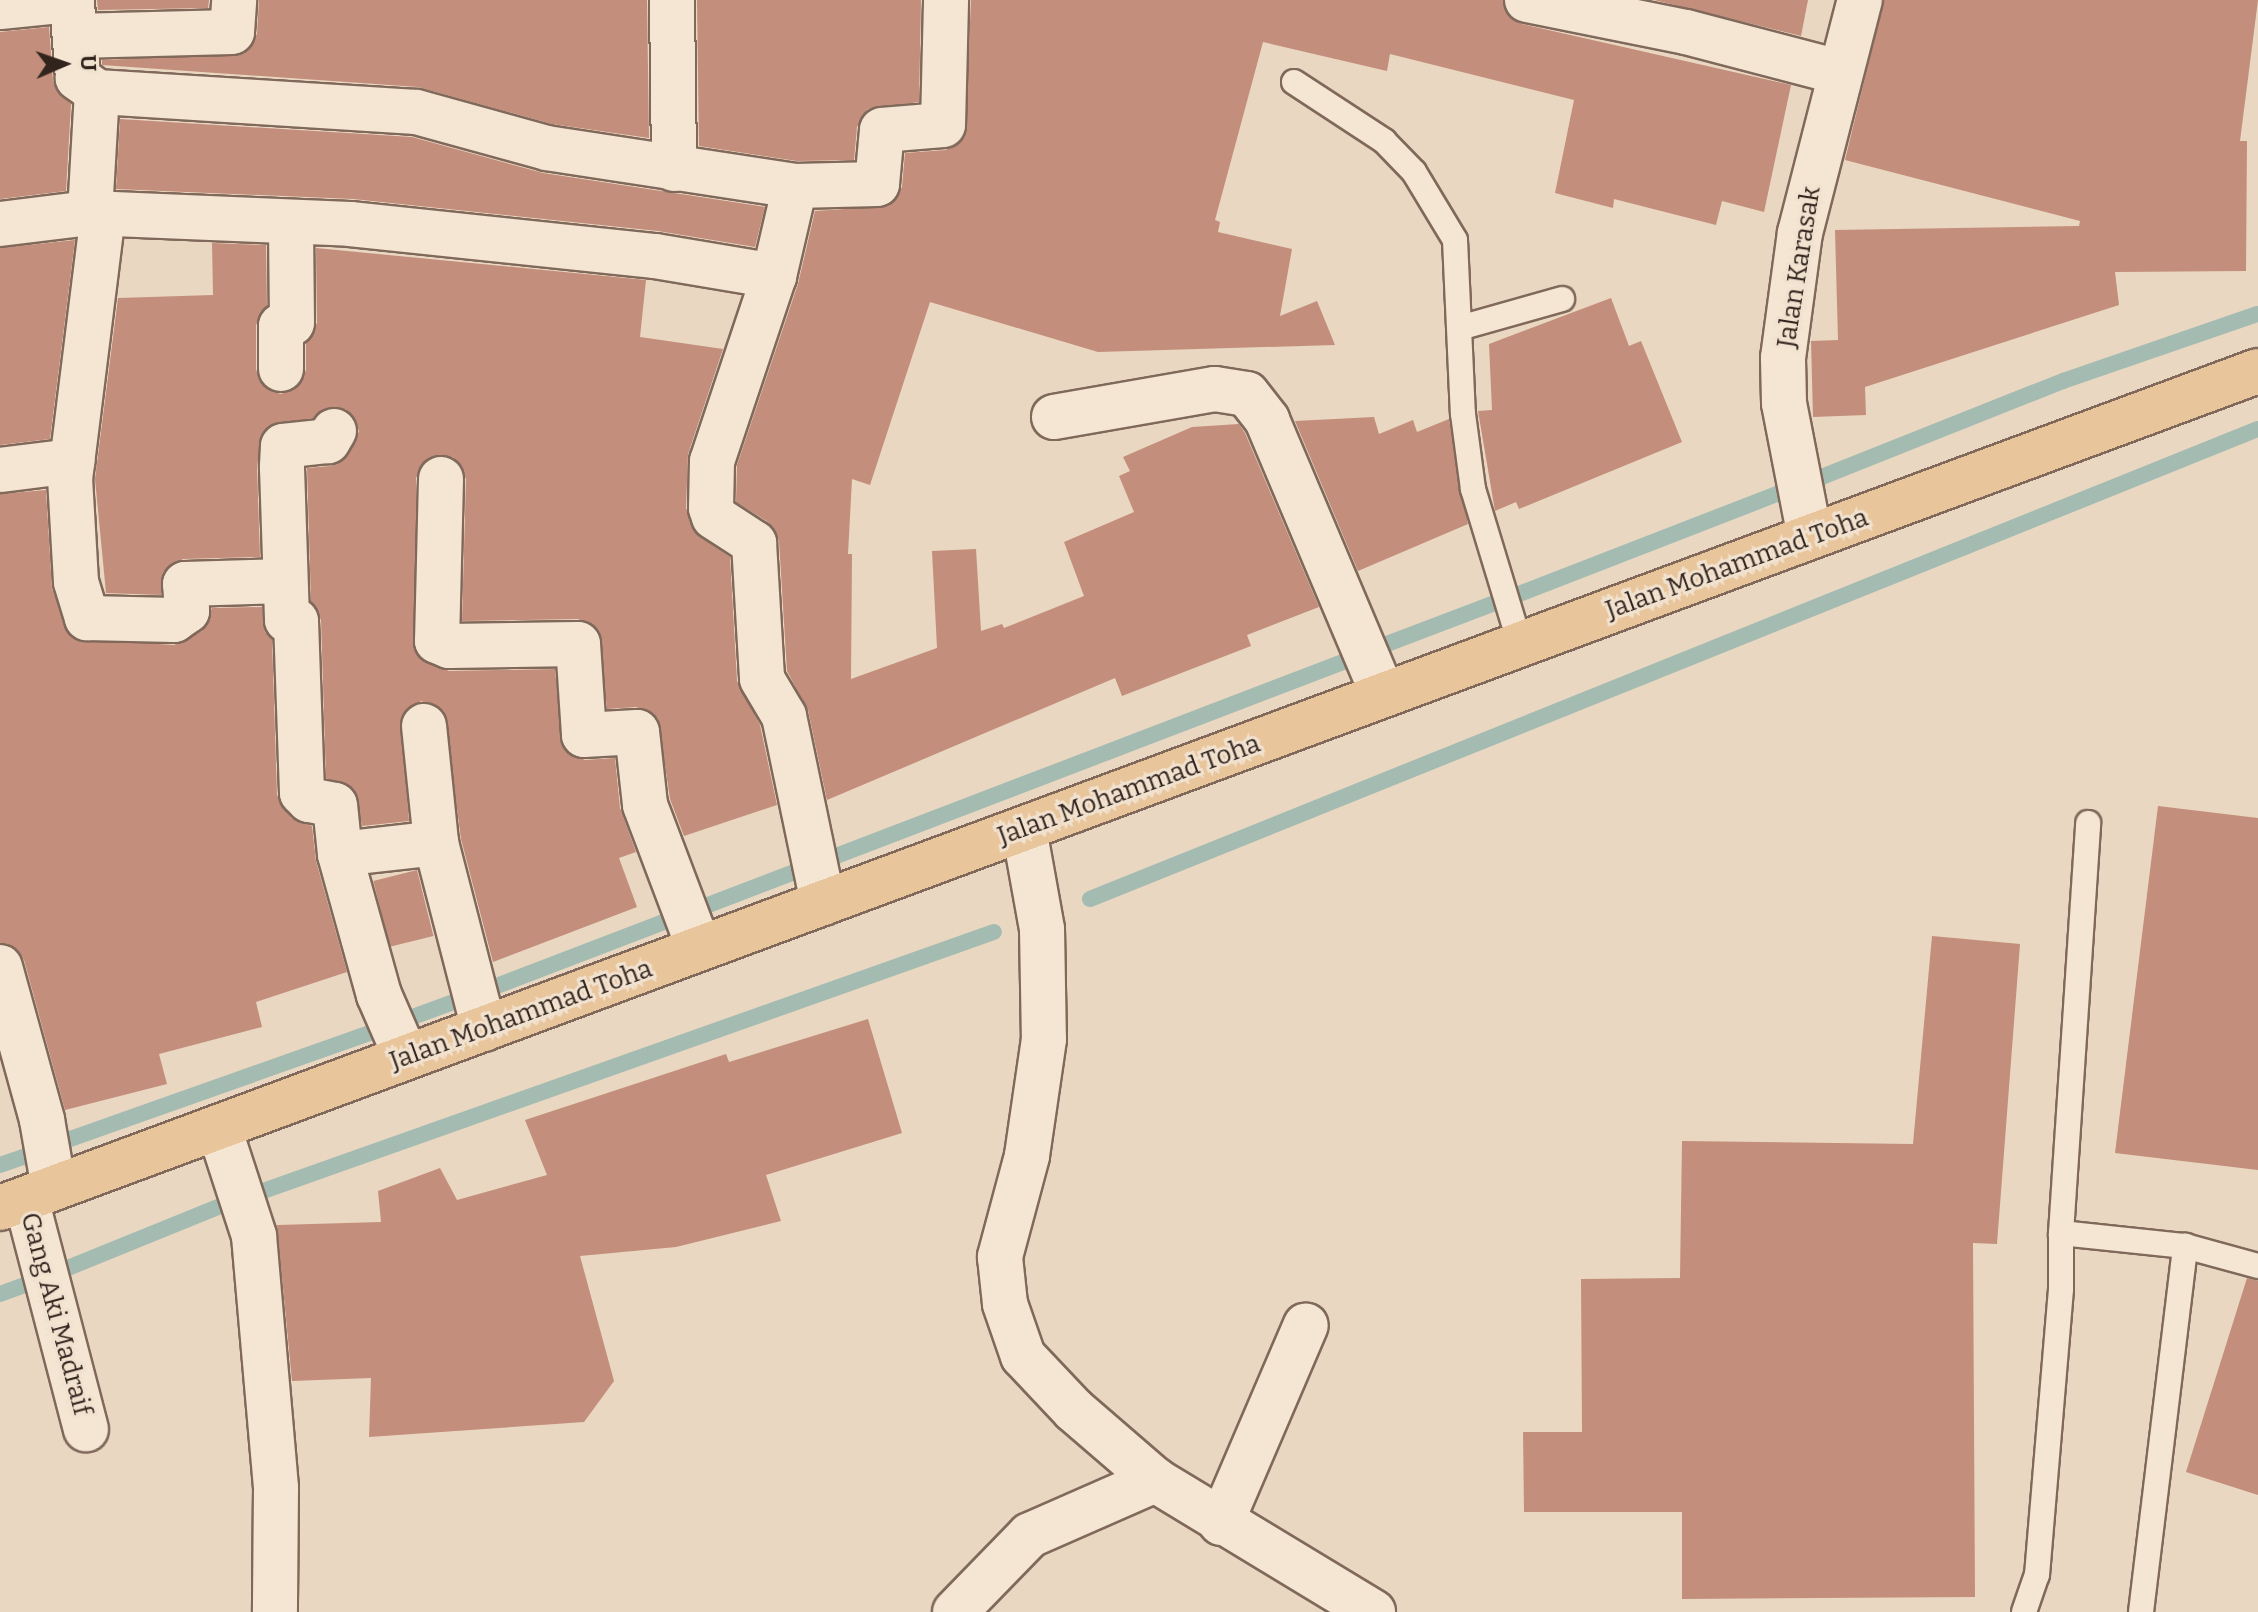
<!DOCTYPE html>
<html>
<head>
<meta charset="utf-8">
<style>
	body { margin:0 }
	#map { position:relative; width:2258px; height:1612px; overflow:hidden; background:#e9d7c1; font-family:Bitter,serif }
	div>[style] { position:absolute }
	.stream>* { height:16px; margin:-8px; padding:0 8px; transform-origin:8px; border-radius:8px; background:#a3bbb1 }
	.building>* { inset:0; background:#c38e7b; transform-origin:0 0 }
	.roads { filter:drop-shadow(2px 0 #80695b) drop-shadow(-2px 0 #80695b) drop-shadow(0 2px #80695b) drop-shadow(0 -2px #80695b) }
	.lane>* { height:24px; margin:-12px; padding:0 12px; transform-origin:12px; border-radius:12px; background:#f5e6d3 }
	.street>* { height:44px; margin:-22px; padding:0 22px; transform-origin:22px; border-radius:22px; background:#f5e6d3 }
	.primary>* { height:44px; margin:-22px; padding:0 22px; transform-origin:22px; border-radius:22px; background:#e9c59c }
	span { translate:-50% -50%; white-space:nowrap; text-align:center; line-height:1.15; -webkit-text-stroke:6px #f1e2d0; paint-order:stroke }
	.street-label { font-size:26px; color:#31241d }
	.north { position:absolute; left:24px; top:24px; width:80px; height:80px; -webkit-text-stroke:6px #f1e2d0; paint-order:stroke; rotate:88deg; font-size:22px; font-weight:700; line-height:32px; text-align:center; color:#31241d }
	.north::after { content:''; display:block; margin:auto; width:28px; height:36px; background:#31241d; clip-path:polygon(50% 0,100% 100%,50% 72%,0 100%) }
</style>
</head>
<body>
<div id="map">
	<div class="stream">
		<div style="left:1804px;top:484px;width:279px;rotate:-21.7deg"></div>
		<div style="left:2063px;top:381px;width:206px;rotate:-19deg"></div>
		<div style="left:1519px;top:594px;width:291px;rotate:-21.2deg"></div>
		<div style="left:1371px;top:650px;width:138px;rotate:-20.8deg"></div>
		<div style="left:1090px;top:899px;width:1259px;rotate:-21.92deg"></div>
		<div style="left:481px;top:992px;width:937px;rotate:-20.95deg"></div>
		<div style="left:407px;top:1019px;width:67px;rotate:-20.1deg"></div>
		<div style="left:56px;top:1144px;width:344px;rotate:-19.5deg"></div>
		<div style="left:0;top:1165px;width:36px;rotate:-19deg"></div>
		<div style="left:252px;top:1195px;width:787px;rotate:-19.52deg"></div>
		<div style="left:58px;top:1272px;width:173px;rotate:-22.1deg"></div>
		<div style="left:0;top:1294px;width:32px;rotate:-20deg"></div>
	</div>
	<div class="building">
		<div style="clip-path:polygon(97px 0,209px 0,208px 8px,98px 10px)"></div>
		<div style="clip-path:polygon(259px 0,647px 0,649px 138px,552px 124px,418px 87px,102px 65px,102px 60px,244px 54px,257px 34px)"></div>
		<div style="clip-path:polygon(697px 0,921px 0,919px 102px,868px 109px,857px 127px,854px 160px,797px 161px,699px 146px)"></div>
		<div style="clip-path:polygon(971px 0,1503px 0,1510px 18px,1522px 24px,1791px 85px,1764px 212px,1722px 201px,1716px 225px,1614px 199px,1613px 208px,1555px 193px,1574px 100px,1390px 54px,1387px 71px,1263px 42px,1215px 220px,1220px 222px,1218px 232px,1292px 249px,1280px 316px,1317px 301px,1335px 345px,1098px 352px,930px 302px,870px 485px,852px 479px,848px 554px,852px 554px,851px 679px,937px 648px,932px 551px,976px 549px,981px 631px,1002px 624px,1004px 628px,1084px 596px,1064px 542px,1134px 512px,1119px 476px,1130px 471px,1123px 457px,1192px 427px,1239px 424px,1245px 433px,1319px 607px,1247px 635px,1251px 646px,1122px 696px,1115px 678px,827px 800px,808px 710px,787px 671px,779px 541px,768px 522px,736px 502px,737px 465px,798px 284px,815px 211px,889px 206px,902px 187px,905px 153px,946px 150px,965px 137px)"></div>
		<div style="clip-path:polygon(1654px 0,1808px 0,1801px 36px)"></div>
		<div style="clip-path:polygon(1884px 0,2258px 0,2240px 141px,2247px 141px,2246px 271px,2115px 272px,2119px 305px,1865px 387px,1866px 415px,1813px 417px,1811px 341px,1838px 340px,1835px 230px,2079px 226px,2080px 221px,1845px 160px)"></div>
		<div style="clip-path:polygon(49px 27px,53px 81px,71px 104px,66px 191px,0 199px,0 32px)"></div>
		<div style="clip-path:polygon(120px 119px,412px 137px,543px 173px,765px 207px,755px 247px,658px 231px,353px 199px,116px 189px)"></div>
		<div style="clip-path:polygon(75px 240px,50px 439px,0 445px,0 248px)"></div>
		<div style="clip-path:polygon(212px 243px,266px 245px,267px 307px,256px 325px,256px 369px,260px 382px,280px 394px,294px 390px,306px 370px,306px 343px,317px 323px,316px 248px,646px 280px,640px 337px,723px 349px,688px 454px,686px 508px,700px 537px,730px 557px,737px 681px,760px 725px,777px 805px,684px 836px,670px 799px,658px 718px,636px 707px,607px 709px,599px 630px,578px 619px,462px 621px,466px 479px,453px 457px,428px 458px,416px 478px,416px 654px,449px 671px,555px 669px,563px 748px,585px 760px,615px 758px,620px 808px,636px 852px,619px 858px,637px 907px,493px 962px,461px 839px,444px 711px,421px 701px,401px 717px,409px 821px,362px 826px,354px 789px,326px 778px,321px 620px,311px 602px,307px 468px,331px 466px,349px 454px,359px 431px,346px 409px,323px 409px,313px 418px,270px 425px,262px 433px,257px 467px,260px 557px,183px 559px,163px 572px,161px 595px,106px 593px,95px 479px,118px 298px,213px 295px)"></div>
		<div style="clip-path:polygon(1611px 298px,1629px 346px,1641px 341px,1682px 442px,1519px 509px,1516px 502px,1495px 511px,1478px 411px,1492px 410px,1489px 344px)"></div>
		<div style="clip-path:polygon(1374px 417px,1379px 434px,1413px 420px,1417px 432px,1449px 419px,1468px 524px,1358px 571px,1295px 421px)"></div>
		<div style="clip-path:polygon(46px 490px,52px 589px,73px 638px,174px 645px,202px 631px,212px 608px,262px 607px,265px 632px,272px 639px,277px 795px,291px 818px,312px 826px,316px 861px,347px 972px,256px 1002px,262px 1027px,159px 1054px,167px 1084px,65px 1110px,24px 960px,17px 949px,0 943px,0 494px)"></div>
		<div style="clip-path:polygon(2158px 806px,2258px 818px,2258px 1170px,2115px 1153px)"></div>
		<div style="left:417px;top:870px;width:68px;height:45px;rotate:76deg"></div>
		<div style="clip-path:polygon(1932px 936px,2020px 944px,1997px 1244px,1973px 1243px,1975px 1597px,1682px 1599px,1682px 1512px,1524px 1512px,1523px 1432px,1582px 1432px,1581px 1279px,1680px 1278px,1682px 1141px,1913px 1144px)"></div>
		<div style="clip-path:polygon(868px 1019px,902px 1133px,766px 1175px,781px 1221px,676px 1247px,580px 1256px,614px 1381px,584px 1422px,369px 1437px,371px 1378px,292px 1381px,277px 1225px,381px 1222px,378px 1191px,440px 1168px,457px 1200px,547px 1175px,525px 1120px,726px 1054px,729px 1062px)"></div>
		<div style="clip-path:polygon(2247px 1278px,2258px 1281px,2258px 1495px,2186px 1472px)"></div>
	</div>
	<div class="roads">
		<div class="lane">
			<div style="left:1294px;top:82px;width:108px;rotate:33.2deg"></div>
			<div style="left:1384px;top:141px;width:43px;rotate:45.9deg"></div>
			<div style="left:1414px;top:172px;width:79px;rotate:58.9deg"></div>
			<div style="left:1455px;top:240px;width:174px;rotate:87.4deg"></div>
			<div style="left:1463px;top:414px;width:76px;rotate:82.4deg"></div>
			<div style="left:1473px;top:489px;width:162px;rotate:73.1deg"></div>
			<div style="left:1463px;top:327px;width:103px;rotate:-15.8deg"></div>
			<div style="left:2061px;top:1233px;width:411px;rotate:-86.2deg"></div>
			<div style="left:2024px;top:1612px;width:39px;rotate:-71deg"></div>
			<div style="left:2037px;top:1575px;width:287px;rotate:-85.2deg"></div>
			<div style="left:2061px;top:1289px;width:56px;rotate:-90deg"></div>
			<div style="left:2061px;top:1233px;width:125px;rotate:6deg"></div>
			<div style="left:2141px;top:1612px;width:369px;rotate:-83.1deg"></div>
			<div style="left:2185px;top:1246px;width:76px;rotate:15.3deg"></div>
		</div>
		<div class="street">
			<div style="left:672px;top:0;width:169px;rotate:89.3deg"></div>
			<div style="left:1527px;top:0;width:162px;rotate:11.4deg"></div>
			<div style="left:1686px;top:32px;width:157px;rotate:14.7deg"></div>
			<div style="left:0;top:7px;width:72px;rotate:-5.6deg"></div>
			<div style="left:75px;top:36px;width:157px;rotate:-1.5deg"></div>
			<div style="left:232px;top:32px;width:32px;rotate:-86deg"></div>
			<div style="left:795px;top:186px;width:82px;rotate:-1.4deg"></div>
			<div style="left:877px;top:184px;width:54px;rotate:-84.7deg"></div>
			<div style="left:882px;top:130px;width:61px;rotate:-4.7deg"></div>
			<div style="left:943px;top:125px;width:125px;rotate:-88.6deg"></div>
			<div style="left:90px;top:213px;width:121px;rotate:-86.7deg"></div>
			<div style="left:103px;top:214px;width:266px;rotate:97.1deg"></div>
			<div style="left:70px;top:478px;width:104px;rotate:86.7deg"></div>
			<div style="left:76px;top:582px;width:38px;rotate:73deg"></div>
			<div style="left:87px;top:618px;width:87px;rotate:1.3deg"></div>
			<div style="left:174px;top:620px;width:16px;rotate:-35deg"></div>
			<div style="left:187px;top:611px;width:27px;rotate:-94deg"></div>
			<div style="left:185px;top:584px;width:100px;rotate:-1.7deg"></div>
			<div style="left:0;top:224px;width:91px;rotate:-7deg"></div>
			<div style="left:90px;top:213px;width:260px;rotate:2.4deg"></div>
			<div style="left:350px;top:224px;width:307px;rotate:6deg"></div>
			<div style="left:655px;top:256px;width:121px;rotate:9.5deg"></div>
			<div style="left:774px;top:276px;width:92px;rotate:-76.9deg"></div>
			<div style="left:795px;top:186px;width:251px;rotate:-171.3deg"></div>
			<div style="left:547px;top:148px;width:136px;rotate:-164.6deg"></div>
			<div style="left:416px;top:112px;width:320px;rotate:-176.4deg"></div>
			<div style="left:97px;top:92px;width:24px;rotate:-144deg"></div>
			<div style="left:78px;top:78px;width:75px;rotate:-94.6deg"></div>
			<div style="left:774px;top:276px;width:195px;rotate:108.5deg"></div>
			<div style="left:712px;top:461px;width:47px;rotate:91.2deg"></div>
			<div style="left:711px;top:508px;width:9px;rotate:72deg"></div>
			<div style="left:714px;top:517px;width:48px;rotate:33deg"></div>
			<div style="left:754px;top:543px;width:136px;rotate:86.6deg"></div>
			<div style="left:762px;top:679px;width:43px;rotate:59.3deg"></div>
			<div style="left:784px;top:716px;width:191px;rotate:78.2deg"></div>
			<div style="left:281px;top:369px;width:43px;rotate:-90deg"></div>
			<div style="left:281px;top:326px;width:11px;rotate:-15deg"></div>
			<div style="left:292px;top:323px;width:99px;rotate:-90.6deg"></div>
			<div style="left:1054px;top:417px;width:163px;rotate:-9.9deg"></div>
			<div style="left:1215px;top:389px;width:32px;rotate:9deg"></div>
			<div style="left:1247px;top:394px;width:33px;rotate:52deg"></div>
			<div style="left:1267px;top:420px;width:298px;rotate:67.1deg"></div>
			<div style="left:334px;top:431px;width:12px;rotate:121deg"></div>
			<div style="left:328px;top:441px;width:45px;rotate:173.7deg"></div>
			<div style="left:283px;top:446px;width:22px;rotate:93deg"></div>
			<div style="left:282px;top:468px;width:152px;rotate:88.1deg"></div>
			<div style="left:287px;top:620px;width:9px;rotate:6deg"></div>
			<div style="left:296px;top:621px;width:172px;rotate:88deg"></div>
			<div style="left:302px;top:793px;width:10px;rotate:45deg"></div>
			<div style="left:309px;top:800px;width:26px;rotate:11deg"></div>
			<div style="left:335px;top:805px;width:49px;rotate:84.2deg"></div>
			<div style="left:0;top:470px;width:73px;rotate:-7.1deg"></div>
			<div style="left:441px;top:479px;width:162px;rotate:91.4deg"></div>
			<div style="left:437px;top:641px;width:13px;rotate:23deg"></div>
			<div style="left:449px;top:646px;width:129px;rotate:-0.9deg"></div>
			<div style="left:578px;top:644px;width:91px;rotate:86.2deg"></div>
			<div style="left:584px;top:735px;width:53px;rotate:-3.2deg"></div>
			<div style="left:637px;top:732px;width:73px;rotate:83.7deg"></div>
			<div style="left:645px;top:805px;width:153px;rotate:69.3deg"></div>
			<div style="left:1810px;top:537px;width:136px;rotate:-101deg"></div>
			<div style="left:1784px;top:403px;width:45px;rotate:-91.3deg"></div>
			<div style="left:1783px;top:358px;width:126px;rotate:-82.3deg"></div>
			<div style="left:1800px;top:233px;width:241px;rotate:-75.6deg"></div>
			<div style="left:424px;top:726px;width:118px;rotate:84.1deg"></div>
			<div style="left:436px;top:843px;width:192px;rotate:75.5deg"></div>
			<div style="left:1024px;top:829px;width:102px;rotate:79.8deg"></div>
			<div style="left:1042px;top:929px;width:110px;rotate:89deg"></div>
			<div style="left:1044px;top:1039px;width:118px;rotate:98.3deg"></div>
			<div style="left:1027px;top:1156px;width:105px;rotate:105deg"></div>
			<div style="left:1000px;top:1257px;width:47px;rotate:83.9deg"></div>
			<div style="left:1005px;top:1304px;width:55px;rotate:70.9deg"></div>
			<div style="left:1023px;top:1356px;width:74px;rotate:46.6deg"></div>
			<div style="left:1074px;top:1410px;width:107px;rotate:40.8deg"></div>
			<div style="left:1155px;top:1480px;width:255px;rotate:31.2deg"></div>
			<div style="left:0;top:967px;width:159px;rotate:74.6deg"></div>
			<div style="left:42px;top:1120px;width:69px;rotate:80deg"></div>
			<div style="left:406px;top:1057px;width:68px;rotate:-113.5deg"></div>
			<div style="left:379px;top:995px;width:146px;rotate:-105.5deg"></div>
			<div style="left:340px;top:854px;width:97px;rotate:-6.5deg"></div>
			<div style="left:219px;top:1128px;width:114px;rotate:72deg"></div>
			<div style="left:254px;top:1236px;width:253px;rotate:85deg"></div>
			<div style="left:276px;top:1488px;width:124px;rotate:90.5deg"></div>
			<div style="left:26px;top:1199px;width:238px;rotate:75.4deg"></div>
			<div style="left:1221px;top:1523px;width:215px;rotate:-66.8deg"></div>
			<div style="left:955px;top:1612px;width:107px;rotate:-45.8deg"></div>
			<div style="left:1030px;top:1535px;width:137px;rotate:-23.7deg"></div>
		</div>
		<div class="primary">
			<div style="left:0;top:1208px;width:2408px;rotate:-20.34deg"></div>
		</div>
	</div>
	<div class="street-label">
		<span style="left:1799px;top:267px;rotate:-81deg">Jalan Karasak</span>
		<span style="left:1737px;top:564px;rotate:-20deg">Jalan Mohammad Toha</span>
		<span style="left:1129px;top:790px;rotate:-20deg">Jalan Mohammad Toha</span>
		<span style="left:521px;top:1015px;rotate:-20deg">Jalan Mohammad Toha</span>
		<span style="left:56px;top:1314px;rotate:75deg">Gang Aki Madraif</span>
	</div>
	<div class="north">U</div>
</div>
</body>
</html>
